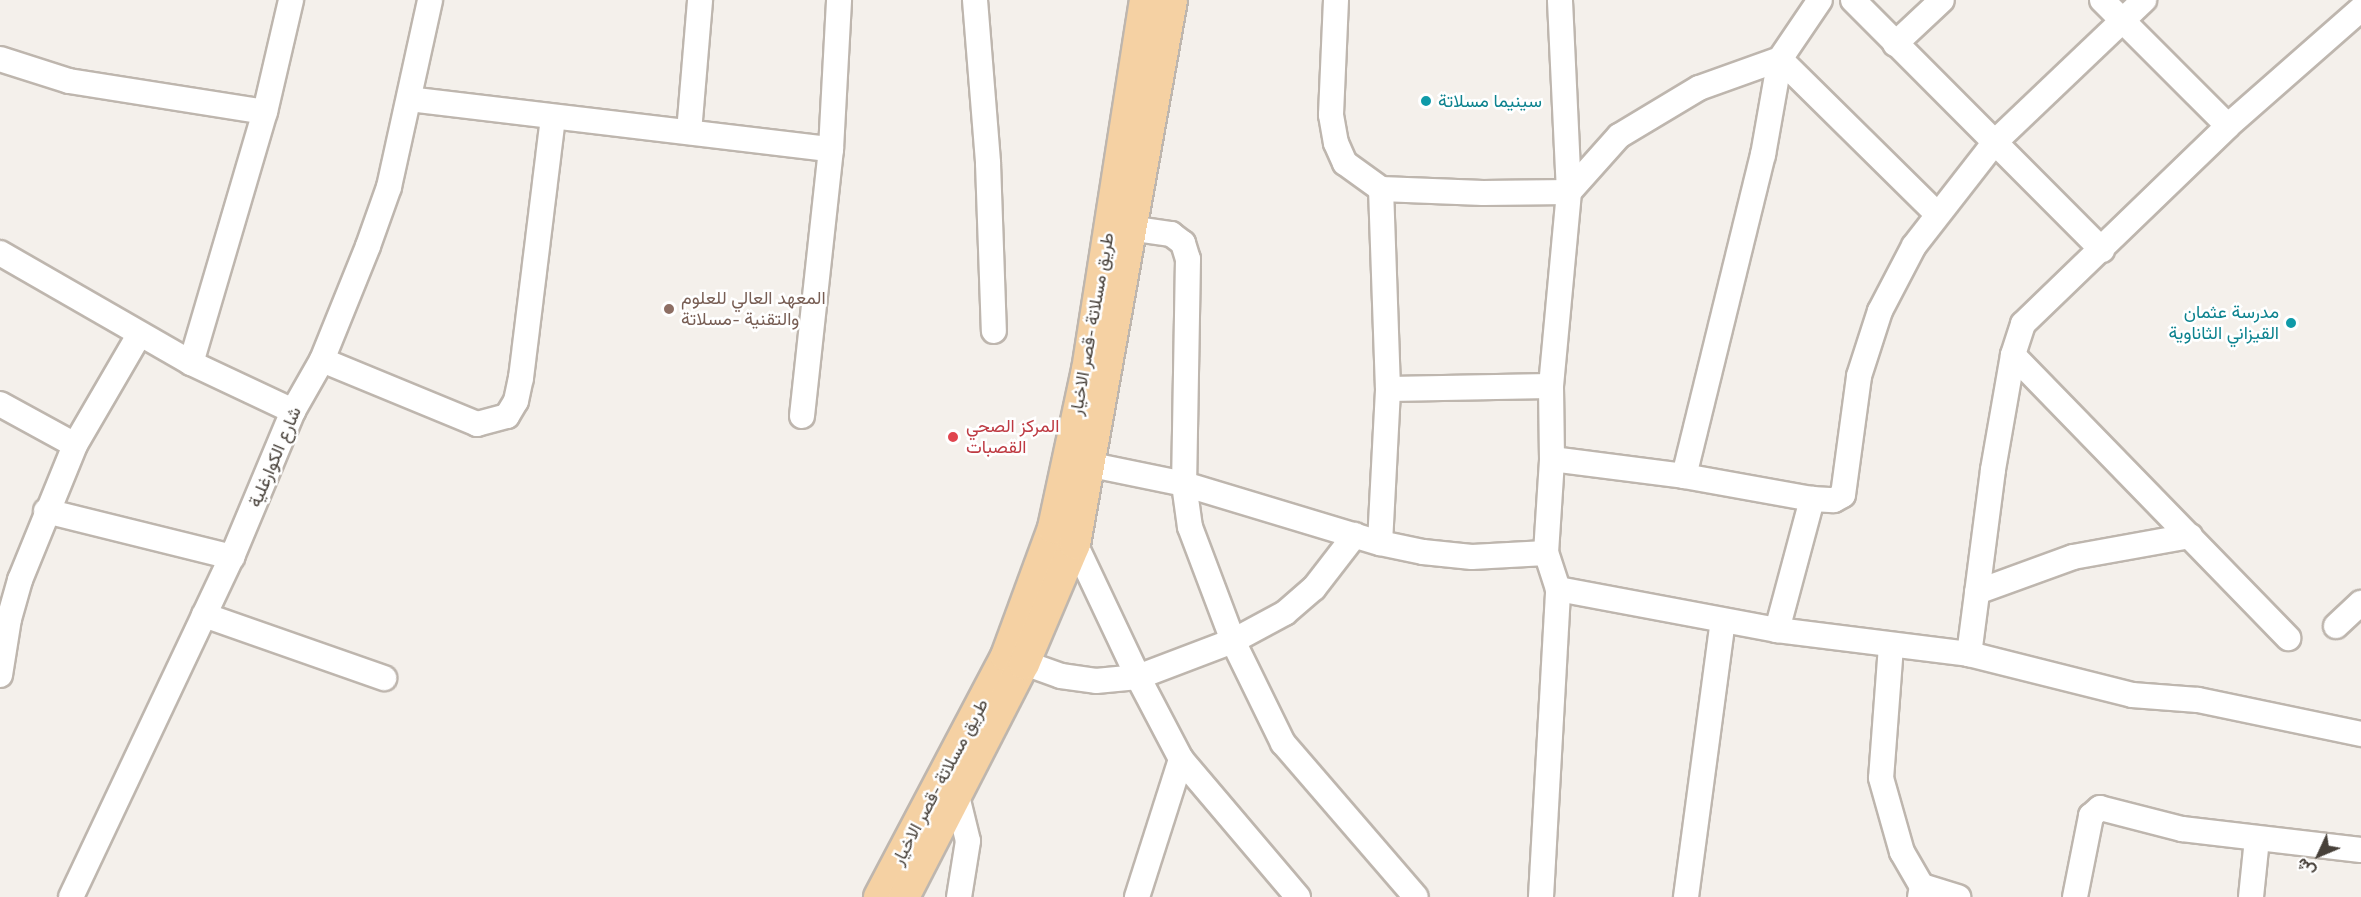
<!DOCTYPE html>
<html>
<head>
<meta charset="utf-8">
<style>
	body { margin:0 }
	#map { position:relative; width:2361px; height:897px; overflow:hidden; background:#f4f0eb; font-family:"Space Grotesk",Vazirmatn,sans-serif }
	div>[style] { position:absolute }
	.roads { filter:drop-shadow(2px 0 #beb6ae) drop-shadow(-2px 0 #beb6ae) drop-shadow(0 2px #beb6ae) drop-shadow(0 -2px #beb6ae) }
	.minor>* { height:24px; margin:-12px; padding:0 12px; transform-origin:12px; border-radius:12px; background:#fff }
	.major>* { height:30px; margin:-15px; padding:0 15px; transform-origin:15px; border-radius:15px; background:#f5d1a3 }
	.dots>* { width:16px; height:16px; translate:-50% -50%; box-sizing:border-box; border:3px solid #fff; border-radius:50% }
	span { translate:-50% -50%; white-space:nowrap; text-align:center; line-height:1.15; -webkit-text-stroke:5px #fff; paint-order:stroke }
	.culture-label { font-size:18px; color:#0d838f }
	.left { translate:0 -50%; text-align:left }
	.right { translate:-100% -50%; text-align:right }
	.education-label { font-size:18px; color:#785e54 }
	.street-label { font-size:18px; color:#474039 }
	.health-label { font-size:18px; color:#be3a42 }
	.north { position:absolute; left:2289px; top:825px; width:60px; height:60px; -webkit-text-stroke:4px #fff; paint-order:stroke; rotate:226deg; font-size:16px; font-weight:700; line-height:24px; text-align:center; color:#474039 }
	.north::after { content:''; display:block; margin:auto; width:21px; height:27px; background:#474039; clip-path:polygon(50% 0,100% 100%,50% 72%,0 100%) }
</style>
</head>
<body>
<div id="map">
	<div class="roads">
		<div class="minor">
			<div style="left:975px;top:0;width:164px;rotate:85.4deg"></div>
			<div style="left:988px;top:163px;width:168px;rotate:88deg"></div>
			<div style="left:1336px;top:0;width:115px;rotate:92.5deg"></div>
			<div style="left:1331px;top:115px;width:28px;rotate:80deg"></div>
			<div style="left:1336px;top:143px;width:22px;rotate:66deg"></div>
			<div style="left:1345px;top:163px;width:44px;rotate:35.8deg"></div>
			<div style="left:1381px;top:189px;width:102px;rotate:2.2deg"></div>
			<div style="left:1483px;top:193px;width:86px;rotate:-0.7deg"></div>
			<div style="left:1569px;top:192px;width:75px;rotate:-48.2deg"></div>
			<div style="left:1619px;top:136px;width:93px;rotate:-31deg"></div>
			<div style="left:1699px;top:88px;width:86px;rotate:-19.7deg"></div>
			<div style="left:1780px;top:59px;width:71px;rotate:-55.9deg"></div>
			<div style="left:1853px;top:0;width:353px;rotate:45.1deg"></div>
			<div style="left:2102px;top:0;width:178px;rotate:45deg"></div>
			<div style="left:2361px;top:9px;width:177px;rotate:138.7deg"></div>
			<div style="left:2228px;top:126px;width:285px;rotate:136deg"></div>
			<div style="left:2023px;top:324px;width:33px;rotate:108deg"></div>
			<div style="left:2013px;top:355px;width:117px;rotate:99.9deg"></div>
			<div style="left:1993px;top:470px;width:186px;rotate:97.4deg"></div>
			<div style="left:1969px;top:654px;width:168px;rotate:14.1deg"></div>
			<div style="left:2132px;top:695px;width:66px;rotate:4.3deg"></div>
			<div style="left:2198px;top:700px;width:167px;rotate:11.8deg"></div>
			<div style="left:1895px;top:44px;width:64px;rotate:-43.1deg"></div>
			<div style="left:0;top:59px;width:72px;rotate:17.7deg"></div>
			<div style="left:69px;top:81px;width:198px;rotate:9deg"></div>
			<div style="left:1780px;top:59px;width:221px;rotate:44.6deg"></div>
			<div style="left:409px;top:99px;width:425px;rotate:6.8deg"></div>
			<div style="left:689px;top:132px;width:132px;rotate:-85.2deg"></div>
			<div style="left:1115px;top:226px;width:57px;rotate:8.1deg"></div>
			<div style="left:1171px;top:234px;width:15px;rotate:37deg"></div>
			<div style="left:1183px;top:243px;width:17px;rotate:73deg"></div>
			<div style="left:1188px;top:259px;width:225px;rotate:91deg"></div>
			<div style="left:1184px;top:484px;width:43px;rotate:82.1deg"></div>
			<div style="left:1190px;top:527px;width:122px;rotate:69.3deg"></div>
			<div style="left:1233px;top:641px;width:114px;rotate:63.9deg"></div>
			<div style="left:1283px;top:743px;width:203px;rotate:49.2deg"></div>
			<div style="left:0;top:253px;width:220px;rotate:29.9deg"></div>
			<div style="left:191px;top:363px;width:113px;rotate:25.2deg"></div>
			<div style="left:2013px;top:355px;width:395px;rotate:45.8deg"></div>
			<div style="left:322px;top:360px;width:168px;rotate:22.4deg"></div>
			<div style="left:477px;top:424px;width:31px;rotate:-15deg"></div>
			<div style="left:507px;top:416px;width:17px;rotate:-59deg"></div>
			<div style="left:516px;top:401px;width:24px;rotate:-78deg"></div>
			<div style="left:521px;top:378px;width:262px;rotate:-83deg"></div>
			<div style="left:191px;top:363px;width:262px;rotate:-73.6deg"></div>
			<div style="left:265px;top:112px;width:115px;rotate:-76.9deg"></div>
			<div style="left:1388px;top:389px;width:163px;rotate:-1.1deg"></div>
			<div style="left:0;top:404px;width:85px;rotate:28.7deg"></div>
			<div style="left:75px;top:445px;width:127px;rotate:-59.8deg"></div>
			<div style="left:802px;top:416px;width:269px;rotate:-83.8deg"></div>
			<div style="left:831px;top:149px;width:149px;rotate:-86.9deg"></div>
			<div style="left:1552px;top:459px;width:133px;rotate:7.3deg"></div>
			<div style="left:1684px;top:476px;width:130px;rotate:10.2deg"></div>
			<div style="left:1812px;top:499px;width:22px;rotate:3deg"></div>
			<div style="left:1834px;top:500px;width:10px;rotate:-29deg"></div>
			<div style="left:1843px;top:495px;width:120px;rotate:-82.3deg"></div>
			<div style="left:1859px;top:376px;width:68px;rotate:-72.1deg"></div>
			<div style="left:1880px;top:311px;width:73px;rotate:-62.4deg"></div>
			<div style="left:1914px;top:246px;width:132px;rotate:-52.1deg"></div>
			<div style="left:1995px;top:142px;width:206px;rotate:-43.6deg"></div>
			<div style="left:1072px;top:461px;width:114px;rotate:11.6deg"></div>
			<div style="left:1184px;top:484px;width:205px;rotate:16.8deg"></div>
			<div style="left:1380px;top:543px;width:44px;rotate:11.8deg"></div>
			<div style="left:1423px;top:552px;width:49px;rotate:5.8deg"></div>
			<div style="left:1472px;top:557px;width:74px;rotate:-3.1deg"></div>
			<div style="left:1684px;top:476px;width:331px;rotate:-76.2deg"></div>
			<div style="left:1763px;top:155px;width:97px;rotate:-80deg"></div>
			<div style="left:46px;top:511px;width:192px;rotate:13.9deg"></div>
			<div style="left:1380px;top:543px;width:154px;rotate:-87deg"></div>
			<div style="left:1388px;top:389px;width:200px;rotate:-92deg"></div>
			<div style="left:1558px;top:589px;width:223px;rotate:10.6deg"></div>
			<div style="left:1777px;top:630px;width:193px;rotate:7.1deg"></div>
			<div style="left:1977px;top:592px;width:102px;rotate:-20deg"></div>
			<div style="left:2073px;top:557px;width:119px;rotate:-10.2deg"></div>
			<div style="left:204px;top:615px;width:191px;rotate:19.3deg"></div>
			<div style="left:2336px;top:626px;width:34px;rotate:-43deg"></div>
			<div style="left:1777px;top:630px;width:136px;rotate:-75deg"></div>
			<div style="left:1891px;top:646px;width:132px;rotate:94.3deg"></div>
			<div style="left:1881px;top:778px;width:77px;rotate:74.2deg"></div>
			<div style="left:1902px;top:852px;width:39px;rotate:60deg"></div>
			<div style="left:1922px;top:886px;width:11px;rotate:100deg"></div>
			<div style="left:1008px;top:657px;width:56px;rotate:19.7deg"></div>
			<div style="left:1061px;top:676px;width:35px;rotate:8deg"></div>
			<div style="left:1096px;top:681px;width:42px;rotate:-5.4deg"></div>
			<div style="left:1138px;top:677px;width:147px;rotate:-115.3deg"></div>
			<div style="left:0;top:675px;width:57px;rotate:-80.9deg"></div>
			<div style="left:9px;top:619px;width:41px;rotate:-74.2deg"></div>
			<div style="left:20px;top:580px;width:146px;rotate:-67.8deg"></div>
			<div style="left:957px;top:796px;width:46px;rotate:76.3deg"></div>
			<div style="left:968px;top:841px;width:57px;rotate:99.1deg"></div>
			<div style="left:1922px;top:886px;width:38px;rotate:17deg"></div>
			<div style="left:71px;top:897px;width:376px;rotate:-64.7deg"></div>
			<div style="left:232px;top:557px;width:158px;rotate:-67.3deg"></div>
			<div style="left:293px;top:411px;width:59px;rotate:-60.4deg"></div>
			<div style="left:322px;top:360px;width:123px;rotate:-68deg"></div>
			<div style="left:368px;top:246px;width:63px;rotate:-70.4deg"></div>
			<div style="left:389px;top:187px;width:191px;rotate:-77.6deg"></div>
			<div style="left:1137px;top:897px;width:145px;rotate:-72.3deg"></div>
			<div style="left:1298px;top:897px;width:181px;rotate:-130.3deg"></div>
			<div style="left:1181px;top:759px;width:93px;rotate:-117.7deg"></div>
			<div style="left:1138px;top:677px;width:102px;rotate:-20.8deg"></div>
			<div style="left:1233px;top:641px;width:59px;rotate:-28.3deg"></div>
			<div style="left:1285px;top:613px;width:38px;rotate:-41deg"></div>
			<div style="left:1314px;top:588px;width:67px;rotate:-52.3deg"></div>
			<div style="left:1541px;top:897px;width:308px;rotate:-86.8deg"></div>
			<div style="left:1558px;top:589px;width:38px;rotate:-108deg"></div>
			<div style="left:1546px;top:553px;width:94px;rotate:-86.3deg"></div>
			<div style="left:1552px;top:459px;width:73px;rotate:-90.8deg"></div>
			<div style="left:1551px;top:386px;width:195px;rotate:-84.7deg"></div>
			<div style="left:1569px;top:192px;width:192px;rotate:-92.7deg"></div>
			<div style="left:1686px;top:897px;width:278px;rotate:-82.4deg"></div>
			<div style="left:2075px;top:897px;width:83px;rotate:-78.8deg"></div>
			<div style="left:2091px;top:816px;width:12px;rotate:-42deg"></div>
			<div style="left:2100px;top:808px;width:85px;rotate:14.4deg"></div>
			<div style="left:2182px;top:829px;width:180px;rotate:6.7deg"></div>
			<div style="left:2251px;top:897px;width:58px;rotate:-84.1deg"></div>
		</div>
		<div class="major">
			<div style="left:879px;top:897px;width:272px;rotate:-62.2deg"></div>
			<div style="left:1006px;top:656px;width:136px;rotate:-69.8deg"></div>
			<div style="left:1053px;top:528px;width:162px;rotate:-77.9deg"></div>
			<div style="left:1087px;top:370px;width:375px;rotate:-81.1deg"></div>
			<div style="left:904px;top:897px;width:262px;rotate:-62.8deg"></div>
			<div style="left:1024px;top:664px;width:130px;rotate:-67deg"></div>
			<div style="left:1075px;top:544px;width:553px;rotate:-79.89deg"></div>
		</div>
	</div>
	<div class="dots">
		<div style="left:1426px;top:101px;background:#0f9aa8"></div>
		<div style="left:669px;top:309px;background:#8d6e63"></div>
		<div style="left:2291px;top:323px;background:#0f9aa8"></div>
		<div style="left:953px;top:437px;background:#e0444e"></div>
	</div>
	<div class="culture-label">
		<span class="left" style="left:1438px;top:101px">سينيما مسلاتة</span>
		<span class="right" style="left:2279px;top:323px">مدرسة عثمان<br>القيزاني الثاناوية</span>
	</div>
	<div class="education-label">
		<span class="left" style="left:681px;top:309px">المعهد العالي للعلوم<br>والتقنية -مسلاتة</span>
	</div>
	<div class="street-label">
		<span style="left:1092px;top:324px;rotate:-80deg">طريق مسلاتة -قصر الاخيار</span>
		<span style="left:275px;top:457px;rotate:-67deg">شارع الكوارغلية</span>
		<span style="left:940px;top:782px;rotate:-62deg">طريق مسلاتة -قصر الاخيار</span>
	</div>
	<div class="health-label">
		<span class="left" style="left:966px;top:437px">المركز الصحي<br>القصبات</span>
	</div>
	<div class="north">ش</div>
</div>
</body>
</html>
